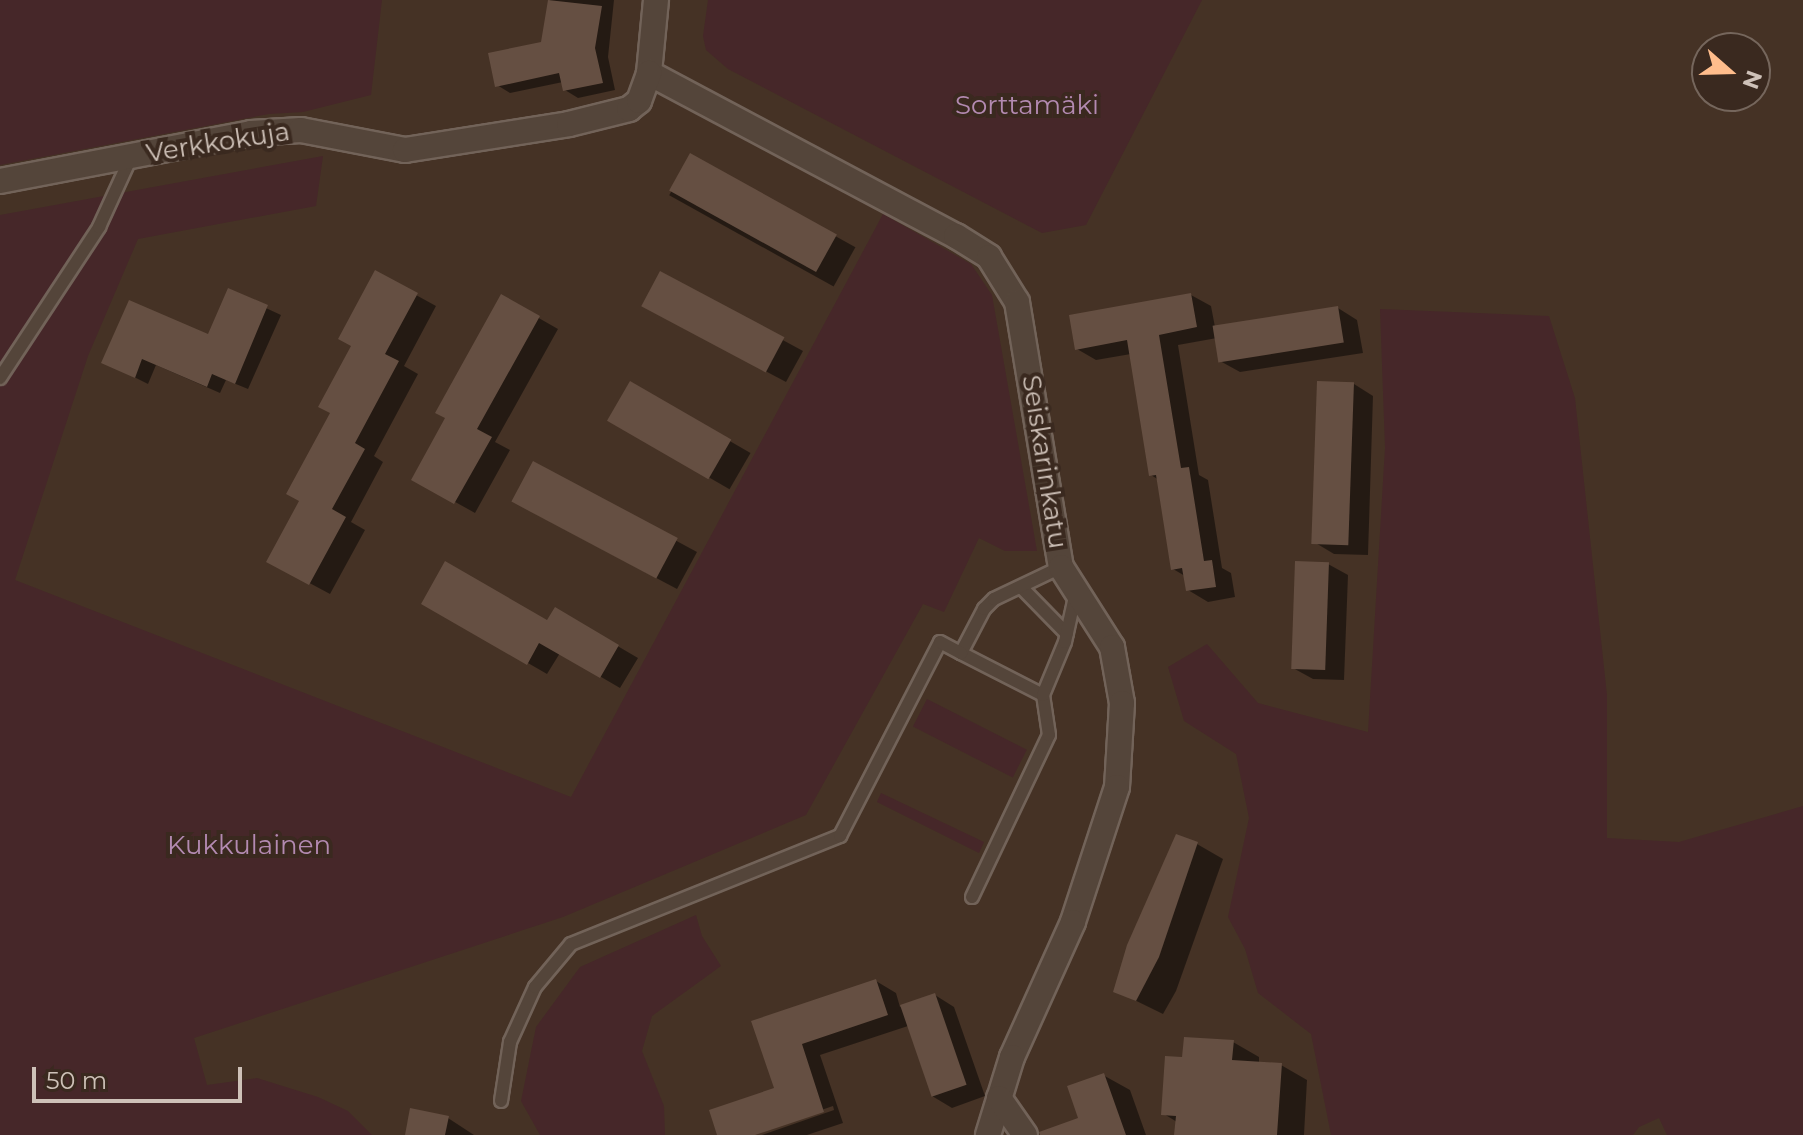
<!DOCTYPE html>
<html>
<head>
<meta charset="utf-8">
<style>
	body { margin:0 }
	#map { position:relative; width:1803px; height:1135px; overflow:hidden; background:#453225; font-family:Montserrat,sans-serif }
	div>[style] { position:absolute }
	.green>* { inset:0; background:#462729; transform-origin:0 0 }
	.shadow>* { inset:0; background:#0007; transform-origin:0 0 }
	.building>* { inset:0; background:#654f42; transform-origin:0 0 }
	.roads { filter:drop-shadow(2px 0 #726359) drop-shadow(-2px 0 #726359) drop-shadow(0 2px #726359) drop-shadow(0 -2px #726359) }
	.service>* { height:12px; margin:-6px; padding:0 6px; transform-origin:6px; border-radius:6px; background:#54453a }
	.minor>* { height:24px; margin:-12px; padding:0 12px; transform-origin:12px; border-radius:12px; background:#54453a }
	span { translate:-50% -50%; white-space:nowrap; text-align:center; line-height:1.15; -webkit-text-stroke:8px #3a291f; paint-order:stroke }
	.park-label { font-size:26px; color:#b38ab1 }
	.street-label { font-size:26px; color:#cec1b8 }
	.north { position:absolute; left:1691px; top:32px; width:80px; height:80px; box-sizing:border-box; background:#3a291f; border:2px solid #75665c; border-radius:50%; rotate:110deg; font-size:22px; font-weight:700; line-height:32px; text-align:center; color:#cec1b8 }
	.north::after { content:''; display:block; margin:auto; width:28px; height:36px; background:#ffbd8c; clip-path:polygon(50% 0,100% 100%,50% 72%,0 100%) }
	.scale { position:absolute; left:32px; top:1067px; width:210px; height:36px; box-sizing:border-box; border:4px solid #cec1b8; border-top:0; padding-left:10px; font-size:24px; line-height:28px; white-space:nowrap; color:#cec1b8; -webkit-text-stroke:6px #3a291f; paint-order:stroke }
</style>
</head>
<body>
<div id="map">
	<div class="green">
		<div style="clip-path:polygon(0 0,382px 0,371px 95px,303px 112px,269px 114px,0 165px)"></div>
		<div style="clip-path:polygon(708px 0,1202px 0,1086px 225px,1042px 233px,728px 69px,706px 50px,703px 36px)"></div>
		<div style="clip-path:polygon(323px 156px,316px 206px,138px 239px,88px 356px,15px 580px,571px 797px,883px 214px,971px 264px,992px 295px,1037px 551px,1005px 551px,979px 538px,944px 612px,923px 604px,806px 815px,563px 917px,194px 1038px,207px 1085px,257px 1078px,318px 1097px,348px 1111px,372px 1135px,0 1135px,0 215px)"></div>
		<div style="clip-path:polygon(1380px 309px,1549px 316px,1575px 398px,1607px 695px,1607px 838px,1679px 842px,1803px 806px,1803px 1135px,1667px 1135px,1659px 1118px,1639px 1127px,1633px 1135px,1331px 1135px,1311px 1034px,1258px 993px,1245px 949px,1228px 917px,1249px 818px,1236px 754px,1184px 721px,1168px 667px,1207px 644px,1258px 703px,1368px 732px,1385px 448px)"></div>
		<div style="left:927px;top:699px;width:112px;height:31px;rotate:27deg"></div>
		<div style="clip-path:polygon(881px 793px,984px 842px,979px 853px,877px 802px)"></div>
		<div style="clip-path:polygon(696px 915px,702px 936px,721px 966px,652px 1016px,642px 1051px,664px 1106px,665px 1135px,540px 1135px,521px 1101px,536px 1027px,580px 967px)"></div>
	</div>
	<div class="shadow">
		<div style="clip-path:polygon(550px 0,614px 0,608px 57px,615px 90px,578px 98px,565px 90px,563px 82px,510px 93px,497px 85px,543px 44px)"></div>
		<div style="left:691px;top:156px;width:188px;height:45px;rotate:29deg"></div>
		<div style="clip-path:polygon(376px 273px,436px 306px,404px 366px,418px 374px,374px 456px,383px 462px,351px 522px,365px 530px,330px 594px,289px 572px,302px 500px)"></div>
		<div style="clip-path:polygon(661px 274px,803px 351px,786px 382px,664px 317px)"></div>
		<div style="clip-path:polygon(229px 291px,281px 315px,248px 389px,226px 380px,220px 393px,156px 365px,148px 384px,104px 362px,209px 337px)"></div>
		<div style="clip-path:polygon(1191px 295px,1211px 306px,1215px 327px,1338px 308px,1357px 320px,1363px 353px,1240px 372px,1220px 361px,1217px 338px,1178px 345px,1199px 475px,1208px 480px,1222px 568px,1231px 573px,1235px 597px,1208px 602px,1188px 590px,1185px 576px,1173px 569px,1159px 480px,1151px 475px,1131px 354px,1096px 360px,1077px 349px)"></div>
		<div style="clip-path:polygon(502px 297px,558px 329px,495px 442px,510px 450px,475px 513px,414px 479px,447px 418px)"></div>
		<div style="left:631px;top:384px;width:138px;height:42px;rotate:30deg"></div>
		<div style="clip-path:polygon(1354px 384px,1373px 396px,1368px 555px,1334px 554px,1314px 542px)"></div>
		<div style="clip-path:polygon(534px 464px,697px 552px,677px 589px,534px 513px)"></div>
		<div style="clip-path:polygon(1328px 564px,1348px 575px,1344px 680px,1313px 679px,1293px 668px)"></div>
		<div style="clip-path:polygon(424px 603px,548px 623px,556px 610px,638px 658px,620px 688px,560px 653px,547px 674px)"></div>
		<div style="clip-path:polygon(1197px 844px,1223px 859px,1176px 991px,1163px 1014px,1116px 991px)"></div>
		<div style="clip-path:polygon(876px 981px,896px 993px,900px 1007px,935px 995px,954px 1007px,985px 1096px,952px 1108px,932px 1096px,908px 1026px,820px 1055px,843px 1123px,807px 1135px,762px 1135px,834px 1110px,833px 1106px,749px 1135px,719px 1135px,777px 1089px,754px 1022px)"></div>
		<div style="clip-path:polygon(1233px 1042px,1259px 1057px,1259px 1063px,1281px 1065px,1307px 1080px,1304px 1135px,1176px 1135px,1177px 1122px,1164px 1114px,1184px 1060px)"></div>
		<div style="clip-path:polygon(1103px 1075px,1130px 1090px,1146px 1135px,1054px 1135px,1081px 1119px)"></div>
		<div style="clip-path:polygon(448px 1118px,474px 1135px,407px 1135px)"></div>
	</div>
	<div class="building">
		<div style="clip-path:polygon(548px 0,602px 6px,595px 48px,603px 83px,563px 91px,559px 73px,495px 87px,488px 53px,541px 42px)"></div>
		<div style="left:690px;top:153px;width:168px;height:43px;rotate:29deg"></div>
		<div style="clip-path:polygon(375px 270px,418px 293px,385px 354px,399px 361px,355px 443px,365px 449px,332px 509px,346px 517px,309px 585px,266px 562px,299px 501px,286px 494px,330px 413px,318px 407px,351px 346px,338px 339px)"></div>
		<div style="left:660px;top:271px;width:141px;height:40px;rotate:28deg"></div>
		<div style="clip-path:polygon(228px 288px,268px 305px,235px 384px,212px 374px,207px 387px,142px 359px,135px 378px,101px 363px,129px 300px,208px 334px)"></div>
		<div style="clip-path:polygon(1191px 293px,1197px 327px,1159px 335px,1181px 468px,1189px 467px,1204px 561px,1212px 560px,1216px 587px,1186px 591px,1182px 568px,1171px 570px,1156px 475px,1149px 476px,1127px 340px,1075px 350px,1069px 315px)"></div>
		<div style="clip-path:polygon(501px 294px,540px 316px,477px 429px,492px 437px,454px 504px,411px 480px,445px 418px,435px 413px)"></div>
		<div style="left:1338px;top:306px;width:37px;height:127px;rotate:81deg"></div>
		<div style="left:630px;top:381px;width:117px;height:46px;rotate:30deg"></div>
		<div style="left:1317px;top:381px;width:37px;height:163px;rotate:2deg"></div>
		<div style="left:533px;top:461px;width:164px;height:46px;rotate:28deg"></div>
		<div style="clip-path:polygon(445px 561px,547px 620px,555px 607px,619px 645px,600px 678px,539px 643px,527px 665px,421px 604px)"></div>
		<div style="left:1295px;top:561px;width:34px;height:108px;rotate:2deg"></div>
		<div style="clip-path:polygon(1176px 834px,1198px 842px,1159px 957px,1136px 1001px,1113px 992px,1127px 945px)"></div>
		<div style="clip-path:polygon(876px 979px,888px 1015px,802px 1044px,824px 1112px,755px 1135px,717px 1135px,709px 1110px,774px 1088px,751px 1021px)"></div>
		<div style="left:935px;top:993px;width:97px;height:37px;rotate:71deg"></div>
		<div style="clip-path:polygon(1184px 1037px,1234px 1040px,1232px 1060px,1282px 1063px,1277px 1135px,1174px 1135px,1176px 1116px,1161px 1115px,1165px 1056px,1182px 1057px)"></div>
		<div style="clip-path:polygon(1104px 1073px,1126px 1135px,1040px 1135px,1039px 1132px,1078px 1118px,1067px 1086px)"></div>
		<div style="clip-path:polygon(410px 1108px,449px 1116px,445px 1135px,405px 1135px)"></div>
	</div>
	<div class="roads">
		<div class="service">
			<div style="left:0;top:378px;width:181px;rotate:-56.7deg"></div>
			<div style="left:99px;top:227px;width:77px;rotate:-65.4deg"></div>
			<div style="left:1022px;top:588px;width:64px;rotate:45.6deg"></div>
			<div style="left:1043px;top:695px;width:92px;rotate:-152.9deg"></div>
			<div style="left:961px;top:653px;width:50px;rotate:-62.4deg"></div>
			<div style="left:984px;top:609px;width:14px;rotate:-45deg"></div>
			<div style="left:994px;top:599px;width:74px;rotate:-25.5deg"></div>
			<div style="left:972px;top:897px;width:179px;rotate:-64.6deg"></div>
			<div style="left:1049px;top:735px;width:40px;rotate:-98.5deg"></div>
			<div style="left:1043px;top:695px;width:57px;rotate:-67.5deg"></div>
			<div style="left:1065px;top:642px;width:51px;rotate:-77.6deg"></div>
			<div style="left:501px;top:1101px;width:60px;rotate:-81.3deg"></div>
			<div style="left:510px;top:1042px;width:60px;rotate:-65.6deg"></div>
			<div style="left:535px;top:987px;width:56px;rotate:-50.1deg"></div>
			<div style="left:571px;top:944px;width:290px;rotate:-21.9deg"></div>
			<div style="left:840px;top:836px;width:218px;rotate:-62.7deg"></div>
			<div style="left:940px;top:642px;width:24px;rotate:28deg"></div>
		</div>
		<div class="minor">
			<div style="left:656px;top:0;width:73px;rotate:95.5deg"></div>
			<div style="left:649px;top:73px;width:348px;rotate:28deg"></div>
			<div style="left:956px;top:236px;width:39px;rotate:32deg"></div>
			<div style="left:989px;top:257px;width:53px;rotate:58.1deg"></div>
			<div style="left:1017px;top:302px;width:269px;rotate:80.6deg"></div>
			<div style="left:1061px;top:567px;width:95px;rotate:57.5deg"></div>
			<div style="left:1112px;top:647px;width:57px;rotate:79.9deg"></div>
			<div style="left:1122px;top:703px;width:84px;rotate:93.4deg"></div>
			<div style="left:1117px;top:787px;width:142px;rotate:108.1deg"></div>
			<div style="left:1073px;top:922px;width:148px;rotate:114.3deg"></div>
			<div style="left:1012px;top:1057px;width:82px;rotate:107.1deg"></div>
			<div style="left:0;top:181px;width:256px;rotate:-10.8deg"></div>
			<div style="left:251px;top:133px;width:50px;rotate:-3.4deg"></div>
			<div style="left:301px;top:130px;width:106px;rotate:10.9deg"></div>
			<div style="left:405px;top:150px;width:166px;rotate:-9deg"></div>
			<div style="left:569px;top:124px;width:62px;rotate:-14deg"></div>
			<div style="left:629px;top:109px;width:13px;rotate:-39deg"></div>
			<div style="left:639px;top:101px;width:30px;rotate:-70deg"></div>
			<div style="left:999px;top:1098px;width:45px;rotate:54.9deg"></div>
		</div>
	</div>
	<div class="park-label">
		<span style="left:1027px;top:106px">Sorttamäki</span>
		<span style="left:249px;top:846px">Kukkulainen</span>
	</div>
	<div class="street-label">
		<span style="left:218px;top:143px;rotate:-9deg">Verkkokuja</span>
		<span style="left:1044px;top:462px;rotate:81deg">Seiskarinkatu</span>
	</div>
	<div class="north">N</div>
	<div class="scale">50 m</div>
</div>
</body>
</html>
